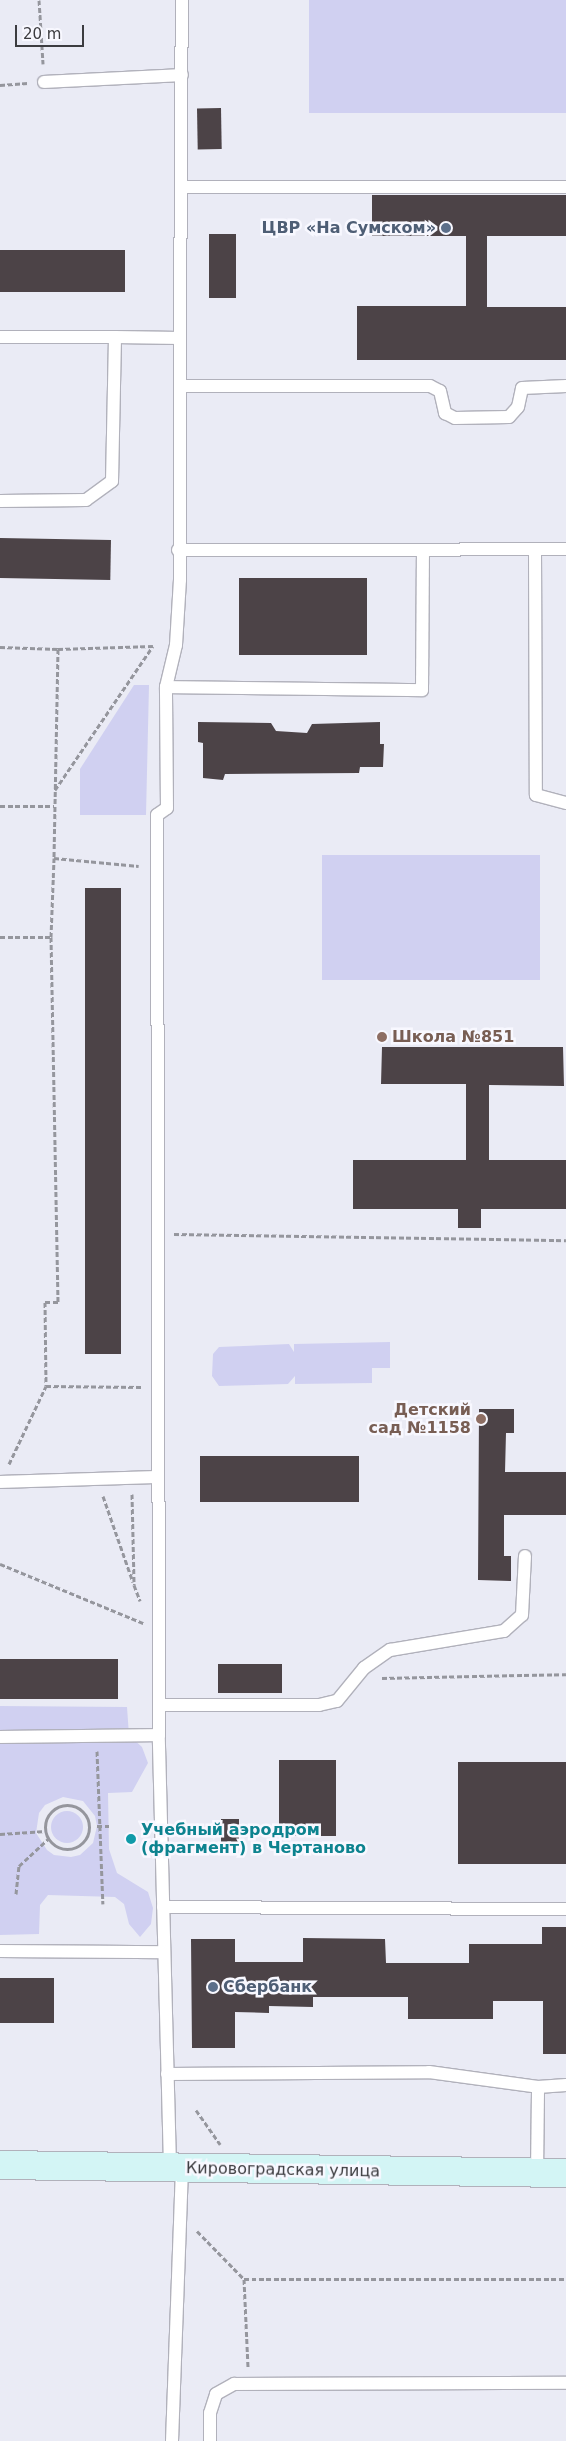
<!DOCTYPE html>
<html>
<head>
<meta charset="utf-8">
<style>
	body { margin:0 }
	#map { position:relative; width:566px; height:2441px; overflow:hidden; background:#eaebf5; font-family:"DejaVu Sans",sans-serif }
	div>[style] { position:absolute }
	.green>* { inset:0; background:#d0d0f1; transform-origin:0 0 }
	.round { border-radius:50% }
	.building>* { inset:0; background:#4c4347; transform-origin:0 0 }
	.path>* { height:3px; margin-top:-1.5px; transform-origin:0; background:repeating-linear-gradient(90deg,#95969d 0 5px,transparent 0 7.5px) }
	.path>.ring { margin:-1.5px; padding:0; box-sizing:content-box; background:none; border:3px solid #95969d; border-radius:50% }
	.roads { filter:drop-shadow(1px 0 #b1b1bb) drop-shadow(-1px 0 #b1b1bb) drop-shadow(0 1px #b1b1bb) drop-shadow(0 -1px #b1b1bb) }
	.lane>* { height:12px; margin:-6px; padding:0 6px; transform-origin:6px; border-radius:6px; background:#fff }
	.secondary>* { height:28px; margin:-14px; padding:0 14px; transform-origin:14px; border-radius:14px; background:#d3f5f5 }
	.dots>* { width:14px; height:14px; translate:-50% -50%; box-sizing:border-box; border:2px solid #f8f8ff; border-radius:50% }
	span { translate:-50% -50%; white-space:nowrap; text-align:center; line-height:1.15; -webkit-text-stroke:5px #f8f8ff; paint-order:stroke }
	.service-label { font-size:16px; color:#4e5e75; font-weight:700 }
	.right { translate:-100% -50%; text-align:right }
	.left { translate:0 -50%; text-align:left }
	.education-label { font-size:16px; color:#785e54; font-weight:700 }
	.culture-label { font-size:16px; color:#0d838f; font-weight:700 }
	.street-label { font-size:16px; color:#3c3c40 }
	.scale { position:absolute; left:15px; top:25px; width:69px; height:22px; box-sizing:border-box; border:2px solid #3c3c40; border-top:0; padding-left:6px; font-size:15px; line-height:18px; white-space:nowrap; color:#3c3c40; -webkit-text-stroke:4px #f8f8ff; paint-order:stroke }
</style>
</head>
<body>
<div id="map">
	<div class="green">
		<div style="left:309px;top:0;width:257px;height:113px"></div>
		<div style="clip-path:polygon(134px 685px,149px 685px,146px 815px,80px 815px,80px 769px)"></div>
		<div style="left:322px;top:855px;width:218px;height:125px"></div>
		<div style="clip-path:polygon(390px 1342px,390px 1368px,372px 1368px,372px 1383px,295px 1384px,295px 1376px,288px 1384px,219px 1386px,212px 1376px,213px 1354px,219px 1347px,289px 1344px,294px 1352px,294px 1344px)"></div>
		<div style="clip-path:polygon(evenodd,0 1706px,127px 1707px,129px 1735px,142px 1747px,148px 1763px,132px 1792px,108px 1793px,109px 1849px,117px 1873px,148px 1892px,153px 1908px,151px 1924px,140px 1937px,129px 1924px,124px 1904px,115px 1897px,48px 1895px,40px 1905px,39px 1934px,0 1935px,0 1706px,63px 1797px,83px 1801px,95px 1816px,97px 1826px,93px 1843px,80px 1855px,71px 1857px,54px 1855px,47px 1850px,36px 1833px,39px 1813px,45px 1805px,63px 1797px)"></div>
		<div class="round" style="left:51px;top:1811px;width:32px;height:32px"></div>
	</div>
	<div class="building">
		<div style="left:221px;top:108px;width:41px;height:24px;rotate:89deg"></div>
		<div style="clip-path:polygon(372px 195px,566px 195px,566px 236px,487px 236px,487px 307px,566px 307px,566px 360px,357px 360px,357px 306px,466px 306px,466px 236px,372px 236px)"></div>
		<div style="left:209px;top:234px;width:27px;height:64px"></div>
		<div style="left:0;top:250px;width:125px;height:42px"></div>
		<div style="left:0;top:538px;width:111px;height:40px;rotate:1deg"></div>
		<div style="left:239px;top:578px;width:128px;height:77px"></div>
		<div style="clip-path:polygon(198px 722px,271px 723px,276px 731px,307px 733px,312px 724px,380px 722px,380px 744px,384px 744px,383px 767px,360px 767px,359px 773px,225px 774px,223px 780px,203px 778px,203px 743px,198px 742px)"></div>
		<div style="left:85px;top:888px;width:36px;height:466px"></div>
		<div style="clip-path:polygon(382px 1047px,563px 1047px,564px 1086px,489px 1085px,489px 1160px,566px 1160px,566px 1209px,481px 1209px,481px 1228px,458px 1228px,458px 1209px,353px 1209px,353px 1160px,466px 1160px,466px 1084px,381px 1084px)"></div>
		<div style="clip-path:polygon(479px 1409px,514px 1409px,514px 1433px,506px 1433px,505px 1472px,566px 1472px,566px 1515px,504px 1515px,504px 1556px,511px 1556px,511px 1581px,478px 1580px)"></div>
		<div style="left:200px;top:1456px;width:159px;height:46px"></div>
		<div style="left:0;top:1659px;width:118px;height:40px"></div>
		<div style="left:218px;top:1664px;width:64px;height:29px"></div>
		<div style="left:279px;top:1760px;width:57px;height:76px"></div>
		<div style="left:566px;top:1762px;width:102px;height:108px;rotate:90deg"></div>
		<div style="left:221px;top:1819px;width:18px;height:24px"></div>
		<div style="clip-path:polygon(542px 1927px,566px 1927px,566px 2054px,543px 2054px,543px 2001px,493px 2001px,493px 2019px,408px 2019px,408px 1997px,313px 1997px,313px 2007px,269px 2006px,269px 2013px,235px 2012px,235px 2048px,192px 2048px,191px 1939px,235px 1939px,235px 1962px,303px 1962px,303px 1938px,385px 1939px,386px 1963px,469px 1963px,469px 1944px,542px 1944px)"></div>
		<div style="left:54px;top:1978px;width:45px;height:54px;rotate:90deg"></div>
	</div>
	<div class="path">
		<div style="left:39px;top:0;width:64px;rotate:86.4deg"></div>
		<div style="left:0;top:85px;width:28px;rotate:-4deg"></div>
		<div style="left:0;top:647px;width:58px;rotate:2deg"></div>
		<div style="left:58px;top:649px;width:209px;rotate:91.1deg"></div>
		<div style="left:58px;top:649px;width:95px;rotate:-1.8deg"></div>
		<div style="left:55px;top:790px;width:174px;rotate:-55.8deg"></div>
		<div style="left:0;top:806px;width:54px"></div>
		<div style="left:0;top:937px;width:51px"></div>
		<div style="left:51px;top:937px;width:365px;rotate:88.9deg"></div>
		<div style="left:58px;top:1302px;width:13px;rotate:180deg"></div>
		<div style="left:45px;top:1302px;width:84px;rotate:89.3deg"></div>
		<div style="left:51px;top:937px;width:79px;rotate:-87.8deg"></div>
		<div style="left:54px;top:858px;width:85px;rotate:5.4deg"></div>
		<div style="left:174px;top:1234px;width:392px;rotate:0.9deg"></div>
		<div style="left:9px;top:1464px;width:86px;rotate:-64.6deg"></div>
		<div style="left:46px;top:1386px;width:95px;rotate:0.6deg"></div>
		<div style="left:132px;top:1494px;width:91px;rotate:88.7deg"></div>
		<div style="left:134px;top:1585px;width:17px;rotate:69deg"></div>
		<div style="left:103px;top:1496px;width:91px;rotate:70.8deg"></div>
		<div style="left:0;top:1564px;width:155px;rotate:22.4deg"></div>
		<div style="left:382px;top:1678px;width:184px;rotate:-1.2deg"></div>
		<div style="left:97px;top:1751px;width:153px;rotate:87.8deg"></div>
		<div class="ring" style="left:45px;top:1805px;width:41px;height:41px"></div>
		<div style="left:97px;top:1826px;width:12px"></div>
		<div style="left:0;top:1834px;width:46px;rotate:-3.7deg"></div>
		<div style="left:16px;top:1894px;width:28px;rotate:-84deg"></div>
		<div style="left:19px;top:1866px;width:41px;rotate:-43deg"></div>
		<div style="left:196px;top:2110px;width:42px;rotate:54.8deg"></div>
		<div style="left:197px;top:2231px;width:67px;rotate:45.6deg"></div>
		<div style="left:244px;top:2279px;width:322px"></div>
		<div style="left:244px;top:2279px;width:89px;rotate:87.4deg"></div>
	</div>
	<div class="roads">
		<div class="lane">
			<div style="left:44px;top:82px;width:138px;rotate:-2.9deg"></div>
			<div style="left:181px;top:187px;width:385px"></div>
			<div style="left:0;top:337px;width:115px"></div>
			<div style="left:180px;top:386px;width:250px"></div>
			<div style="left:430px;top:386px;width:11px;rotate:27deg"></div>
			<div style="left:440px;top:391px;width:23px;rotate:77deg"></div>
			<div style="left:445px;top:413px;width:11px;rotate:27deg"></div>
			<div style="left:455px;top:418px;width:54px;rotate:-1.1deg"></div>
			<div style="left:509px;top:417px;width:13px;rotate:-48deg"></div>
			<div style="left:518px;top:407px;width:19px;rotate:-78deg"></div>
			<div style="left:522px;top:388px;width:44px;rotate:-2.6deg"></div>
			<div style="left:0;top:501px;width:86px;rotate:-0.7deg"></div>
			<div style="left:86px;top:500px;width:32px;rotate:-36deg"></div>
			<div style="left:112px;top:481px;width:144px;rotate:-88.8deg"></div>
			<div style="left:115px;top:337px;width:65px;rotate:0.9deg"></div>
			<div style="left:180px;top:338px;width:338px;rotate:-89.7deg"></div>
			<div style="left:535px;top:549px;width:246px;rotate:89.8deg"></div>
			<div style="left:536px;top:795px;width:31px;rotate:15deg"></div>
			<div style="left:178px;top:550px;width:388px;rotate:-0.1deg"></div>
			<div style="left:166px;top:687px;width:256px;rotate:0.7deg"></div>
			<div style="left:422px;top:690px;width:140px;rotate:-89.6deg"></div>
			<div style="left:0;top:1482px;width:158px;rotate:-1.8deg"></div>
			<div style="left:160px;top:1705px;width:159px"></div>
			<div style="left:319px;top:1705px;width:18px;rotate:-13deg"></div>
			<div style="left:337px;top:1701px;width:43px;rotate:-50.7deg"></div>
			<div style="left:364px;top:1668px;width:32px;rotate:-35deg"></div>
			<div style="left:390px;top:1650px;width:116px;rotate:-9.5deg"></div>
			<div style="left:504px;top:1631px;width:24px;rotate:-42deg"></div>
			<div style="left:522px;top:1615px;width:59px;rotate:-87.1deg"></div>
			<div style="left:0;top:1737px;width:159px;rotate:-0.7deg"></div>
			<div style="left:163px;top:1907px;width:403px;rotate:0.3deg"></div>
			<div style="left:0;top:1951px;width:163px;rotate:0.4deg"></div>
			<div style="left:167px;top:2074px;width:262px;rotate:-0.4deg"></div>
			<div style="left:429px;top:2072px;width:110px;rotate:7.8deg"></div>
			<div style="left:538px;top:2087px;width:28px;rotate:-4deg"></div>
			<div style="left:170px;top:2166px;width:431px;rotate:-91.5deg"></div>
			<div style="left:159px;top:1735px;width:920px;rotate:-90.12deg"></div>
			<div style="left:157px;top:815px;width:12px;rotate:-35deg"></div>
			<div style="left:167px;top:808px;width:121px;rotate:-90.5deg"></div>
			<div style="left:166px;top:687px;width:43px;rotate:-76.6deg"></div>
			<div style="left:176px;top:645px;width:65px;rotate:-86.5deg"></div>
			<div style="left:180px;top:580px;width:242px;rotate:-90deg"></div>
			<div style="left:537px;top:2173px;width:86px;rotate:-89.3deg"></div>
			<div style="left:172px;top:2441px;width:272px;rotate:-87.9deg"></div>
			<div style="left:210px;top:2441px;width:28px;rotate:-90deg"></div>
			<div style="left:210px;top:2413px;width:20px;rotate:-72deg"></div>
			<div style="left:216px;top:2394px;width:21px;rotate:-29deg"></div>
			<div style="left:234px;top:2384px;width:332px;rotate:-0.2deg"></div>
		</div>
		<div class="secondary">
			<div style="left:0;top:2165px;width:566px;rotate:0.81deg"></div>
		</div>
	</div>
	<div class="dots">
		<div style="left:446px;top:228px;background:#5c6f8a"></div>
		<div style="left:382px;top:1037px;background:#8d6e63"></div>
		<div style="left:481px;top:1419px;background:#8d6e63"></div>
		<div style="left:131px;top:1839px;background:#0f9aa8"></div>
		<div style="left:213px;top:1987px;background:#5c6f8a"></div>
	</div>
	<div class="service-label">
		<span class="right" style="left:436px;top:228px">ЦВР «На Сумском»</span>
		<span class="left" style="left:223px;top:1987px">Сбербанк</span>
	</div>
	<div class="education-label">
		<span class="left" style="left:392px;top:1037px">Школа №851</span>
		<span class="right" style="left:471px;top:1419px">Детский<br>сад №1158</span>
	</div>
	<div class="culture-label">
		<span class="left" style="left:141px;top:1839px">Учебный аэродром<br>(фрагмент) в Чертаново</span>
	</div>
	<div class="street-label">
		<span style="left:283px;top:2170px;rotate:1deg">Кировоградская улица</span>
	</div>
	<div class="scale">20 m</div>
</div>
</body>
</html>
